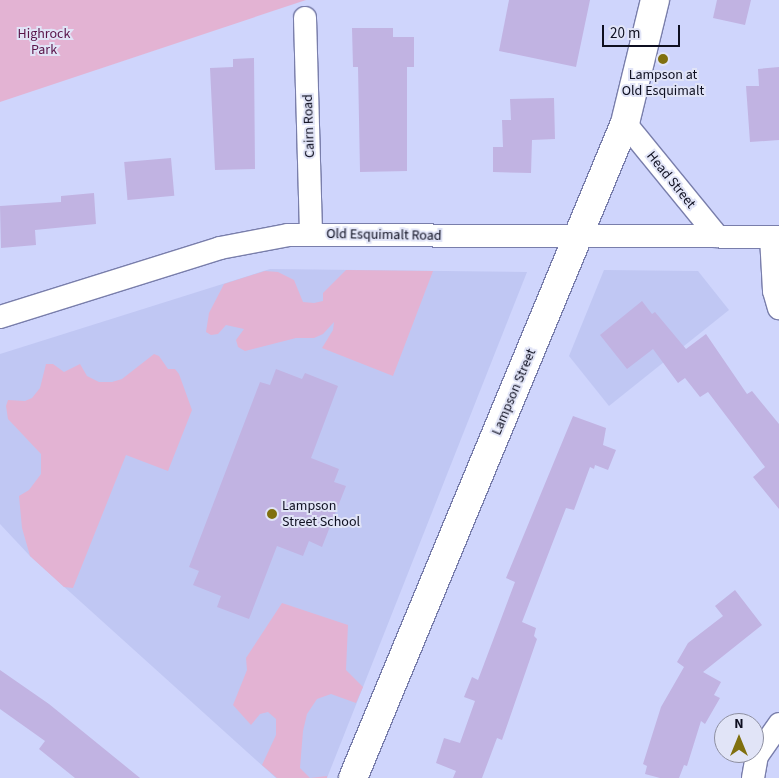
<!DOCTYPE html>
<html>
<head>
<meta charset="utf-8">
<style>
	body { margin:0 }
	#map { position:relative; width:779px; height:778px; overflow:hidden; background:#cfd5fc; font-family:"Source Sans 3",sans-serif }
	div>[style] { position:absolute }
	.built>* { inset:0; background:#c0c7f3 }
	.green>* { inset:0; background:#e3b3d3 }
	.building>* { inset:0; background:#c1b3e2; transform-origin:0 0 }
	.roads { filter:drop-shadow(1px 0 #797eab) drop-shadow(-1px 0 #797eab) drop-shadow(0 1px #797eab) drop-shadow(0 -1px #797eab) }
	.street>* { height:22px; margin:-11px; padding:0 11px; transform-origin:11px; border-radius:11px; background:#fff }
	.secondary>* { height:28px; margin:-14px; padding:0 14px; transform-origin:14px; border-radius:14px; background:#fff }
	.dots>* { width:14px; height:14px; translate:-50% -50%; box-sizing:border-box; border:2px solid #e1e4f7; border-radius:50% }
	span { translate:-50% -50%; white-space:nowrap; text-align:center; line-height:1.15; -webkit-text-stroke:4px #e1e4f7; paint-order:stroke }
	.park-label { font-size:14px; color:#591449 }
	.poi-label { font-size:14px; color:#0e0f20 }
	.left { translate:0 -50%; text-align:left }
	.street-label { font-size:14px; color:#0e0f20 }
	.north { position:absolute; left:714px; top:713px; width:50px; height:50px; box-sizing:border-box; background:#e1e4f7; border:1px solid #8d8fa1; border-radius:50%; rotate:0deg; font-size:14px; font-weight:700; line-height:20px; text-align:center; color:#0e0f20 }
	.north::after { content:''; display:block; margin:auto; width:18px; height:22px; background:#80700f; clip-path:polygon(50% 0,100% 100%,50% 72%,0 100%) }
	.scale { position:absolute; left:602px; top:25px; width:78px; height:22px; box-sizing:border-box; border:2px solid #0e0f20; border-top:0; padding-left:6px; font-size:15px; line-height:18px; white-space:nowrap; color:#0e0f20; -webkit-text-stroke:4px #e1e4f7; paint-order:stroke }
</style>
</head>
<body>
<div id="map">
	<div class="built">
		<div style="clip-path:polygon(270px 269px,527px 272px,327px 778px,276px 778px,30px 556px,0 524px,0 354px)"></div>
		<div style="clip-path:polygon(604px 270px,698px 271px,729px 310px,609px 406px,569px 356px)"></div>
	</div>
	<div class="green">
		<div style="clip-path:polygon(0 0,306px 0,0 102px)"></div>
		<div style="clip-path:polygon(346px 270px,433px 271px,393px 376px,322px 348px,333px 330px,334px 322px,323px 334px,314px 338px,296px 338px,245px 351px,238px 347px,236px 340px,244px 329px,226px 325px,218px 334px,211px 335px,206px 332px,209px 313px,224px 284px,265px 271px,278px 272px,294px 280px,303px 302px,314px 303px,323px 301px,323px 293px)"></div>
		<div style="clip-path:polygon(154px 354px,159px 356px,168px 369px,175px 369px,179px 374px,192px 410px,168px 471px,126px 455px,73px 588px,64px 587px,30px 556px,22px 528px,19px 496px,29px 490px,41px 474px,41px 454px,8px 419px,6px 406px,8px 400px,25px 401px,32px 398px,40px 388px,46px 364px,53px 364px,64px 372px,80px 364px,87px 376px,99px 382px,112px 382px,122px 379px)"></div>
		<div style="clip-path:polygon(282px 603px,348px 625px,346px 670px,363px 687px,356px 703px,331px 694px,317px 699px,307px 714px,303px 731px,300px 768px,310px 778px,327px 776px,327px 778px,277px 778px,262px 765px,276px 735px,276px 719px,268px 712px,260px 714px,251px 725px,233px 705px,247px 670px,246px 658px)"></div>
	</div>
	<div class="building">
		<div style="clip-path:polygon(509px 0,590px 0,576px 67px,499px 51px)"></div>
		<div style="clip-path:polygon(717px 0,751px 0,745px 25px,713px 18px)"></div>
		<div style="clip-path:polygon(352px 28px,393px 28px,393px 37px,414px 37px,414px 67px,407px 67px,407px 171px,360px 172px,358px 67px,353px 67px)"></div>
		<div style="clip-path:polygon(254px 58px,255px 169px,215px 170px,210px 68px,233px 67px,233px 59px)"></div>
		<div style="clip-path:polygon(779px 67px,779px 140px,750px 142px,746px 86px,759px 86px,758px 69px)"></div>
		<div style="clip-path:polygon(554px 98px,555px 139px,532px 140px,531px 173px,493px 172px,493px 147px,503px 147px,502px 120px,511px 120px,510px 99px)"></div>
		<div style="left:171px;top:158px;width:38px;height:47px;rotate:85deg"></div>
		<div style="clip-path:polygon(94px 193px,96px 224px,35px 230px,36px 245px,1px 248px,0 206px,61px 202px,61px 196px)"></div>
		<div style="clip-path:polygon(642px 301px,652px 314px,655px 312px,686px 349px,706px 334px,747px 394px,752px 391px,779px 424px,779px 509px,753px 477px,765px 467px,708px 392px,700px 397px,685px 378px,678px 383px,653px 349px,627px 369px,600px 335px)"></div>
		<div style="clip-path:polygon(276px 369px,302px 379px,305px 373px,338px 386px,311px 458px,339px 469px,334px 482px,346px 486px,322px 547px,309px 541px,303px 556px,277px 546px,249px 619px,217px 607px,221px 596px,193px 585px,199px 571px,189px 567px,260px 382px,270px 385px)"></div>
		<div style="clip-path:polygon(573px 416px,606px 428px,603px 445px,616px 450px,608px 470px,595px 465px,594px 469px,590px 467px,574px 510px,566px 508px,522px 622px,536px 628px,534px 636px,537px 639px,502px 740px,497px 738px,482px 778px,453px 778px,456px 771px,436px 763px,444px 738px,460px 743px,475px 701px,464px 697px,472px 677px,478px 680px,515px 582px,506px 578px)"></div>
		<div style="clip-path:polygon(735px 590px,762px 625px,703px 672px,721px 682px,714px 695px,720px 698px,705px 724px,701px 721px,687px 766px,684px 765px,679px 778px,660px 778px,645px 774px,647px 766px,643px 764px,661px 707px,684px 667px,677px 662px,688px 643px,723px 616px,715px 606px)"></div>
		<div style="clip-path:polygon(0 670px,49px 704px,140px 778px,75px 778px,39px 749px,45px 741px,0 709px)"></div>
	</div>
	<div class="roads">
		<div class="street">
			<div style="left:305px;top:18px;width:216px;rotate:88.4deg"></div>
			<div style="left:625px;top:123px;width:146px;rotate:50.8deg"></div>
			<div style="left:771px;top:237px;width:54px;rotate:86.8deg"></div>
			<div style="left:774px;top:291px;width:18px;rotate:74deg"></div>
			<div style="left:0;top:317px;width:231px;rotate:-17.4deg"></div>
			<div style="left:220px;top:248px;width:69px;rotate:-10.8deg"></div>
			<div style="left:288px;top:235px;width:491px;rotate:0.2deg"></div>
			<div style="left:753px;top:778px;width:22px;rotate:-80deg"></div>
			<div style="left:757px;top:756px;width:39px;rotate:-55deg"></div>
		</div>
		<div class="secondary">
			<div style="left:353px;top:778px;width:709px;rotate:-67.45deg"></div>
			<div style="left:625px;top:123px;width:127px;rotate:-76.3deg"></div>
		</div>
	</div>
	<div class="dots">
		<div style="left:663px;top:59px;background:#80700f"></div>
		<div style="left:272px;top:514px;background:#80700f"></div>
	</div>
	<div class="park-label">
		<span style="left:44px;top:42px">Highrock<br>Park</span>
	</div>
	<div class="poi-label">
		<span style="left:663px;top:83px">Lampson at<br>Old Esquimalt</span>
		<span class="left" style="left:282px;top:514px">Lampson<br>Street School</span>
	</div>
	<div class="street-label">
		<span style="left:309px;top:126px;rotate:-92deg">Cairn Road</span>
		<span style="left:671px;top:180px;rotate:51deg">Head Street</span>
		<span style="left:384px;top:235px;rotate:1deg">Old Esquimalt Road</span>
		<span style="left:514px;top:392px;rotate:-67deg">Lampson Street</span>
	</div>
	<div class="north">N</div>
	<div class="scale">20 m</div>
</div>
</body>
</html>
